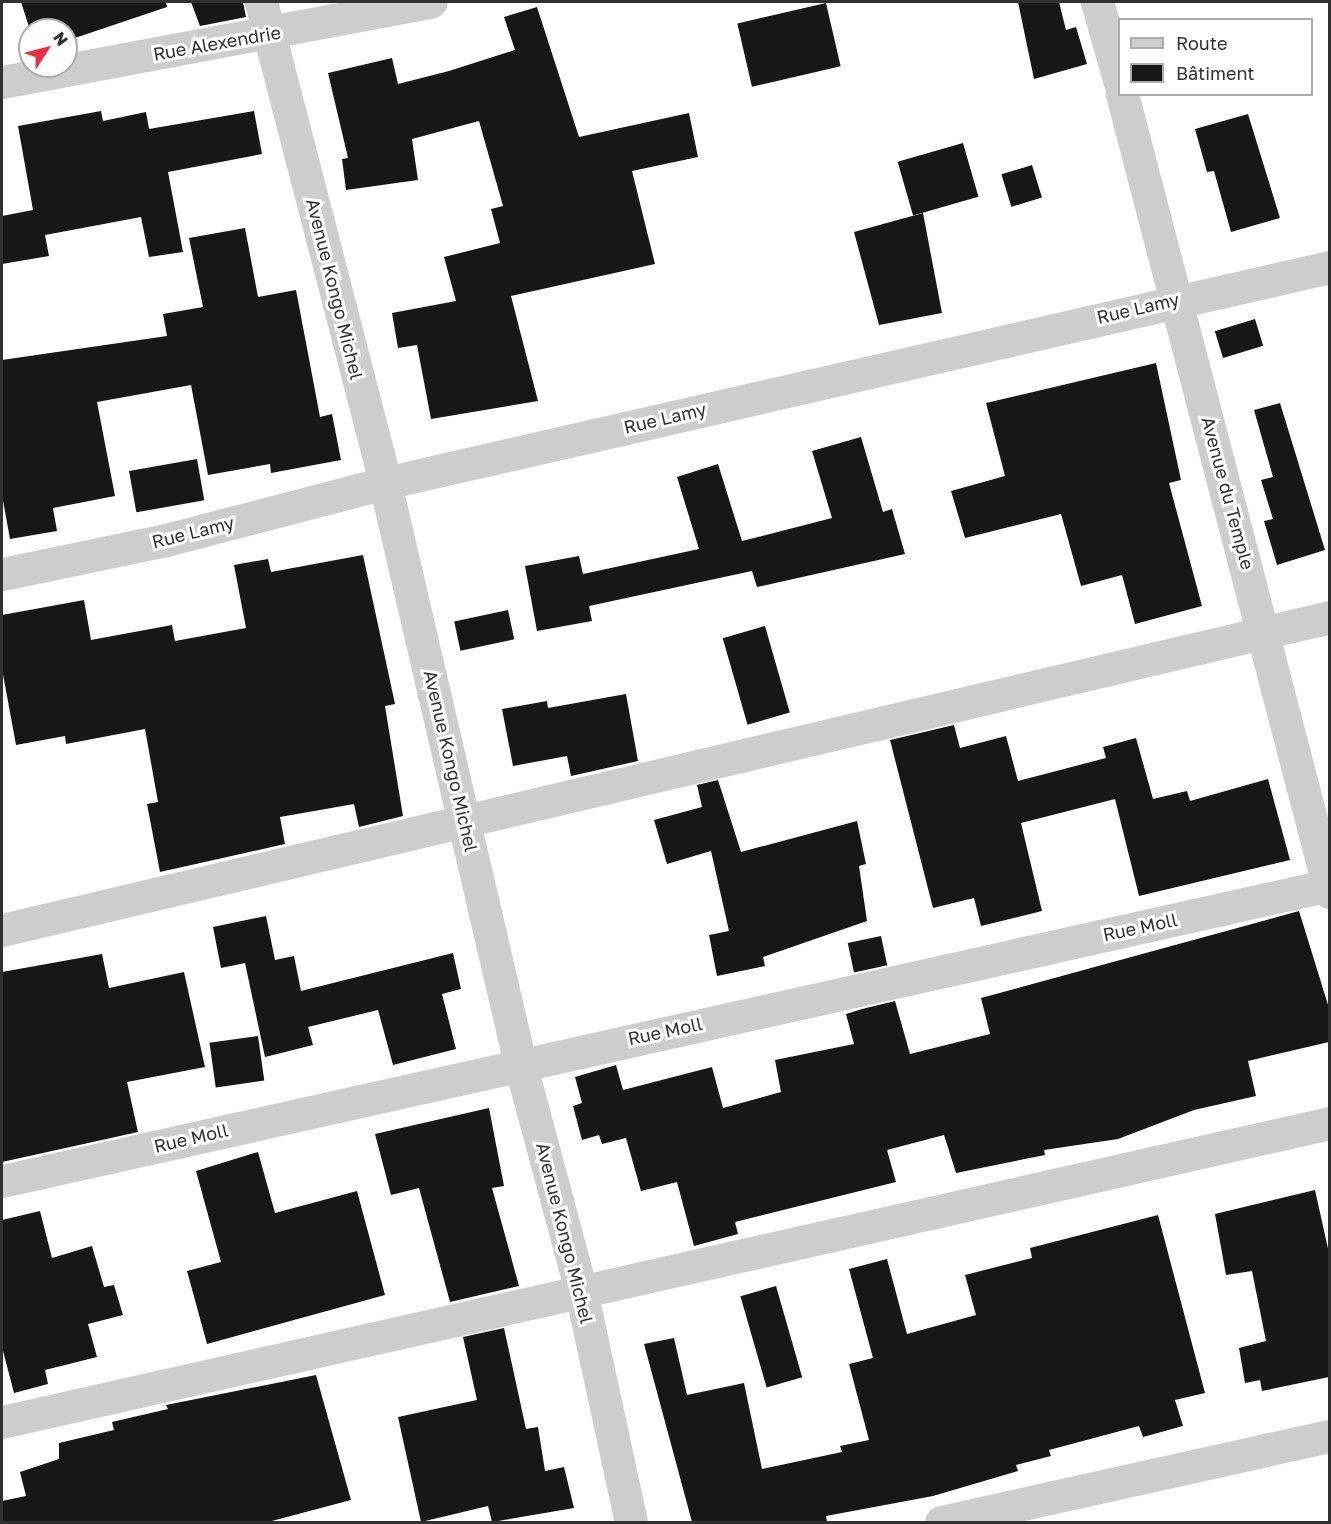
<!DOCTYPE html>
<html>
<head>
<meta charset="utf-8">
<style>
	body { margin:0 }
	#map { position:relative; width:1331px; height:1524px; overflow:hidden; background:#fff; font-family:"Golos Text",sans-serif }
	div>[style] { position:absolute }
	.building>* { inset:0; background:#171717; transform-origin:0 0 }
	.minor>* { height:33px; margin:-16.5px; padding:0 16.5px; transform-origin:16.5px; border-radius:16.5px; background:#cdcdcd }
	span { translate:-50% -50%; white-space:nowrap; text-align:center; line-height:1.15; -webkit-text-stroke:6px #fff; paint-order:stroke }
	.street-label { font-size:18px; color:#303030 }
	.frame { position:absolute; inset:0; border:3px solid #303030; pointer-events:none }
	.legend { position:absolute; left:1118px; top:18px; width:195px; height:78px; box-sizing:border-box; background:#fff; border:2px solid #acacac; margin:0; padding:8px 10px; list-style:none; font-size:18px; color:#303030 }
	.legend li { display:flex; align-items:center; gap:12px; height:30px }
	.legend b { width:30px; border:2px solid #acacac }
	.north { position:absolute; left:18px; top:18px; width:60px; height:60px; box-sizing:border-box; background:#fff; border:2px solid #acacac; border-radius:50%; rotate:54deg; font-size:16px; font-weight:700; line-height:24px; text-align:center; color:#303030 }
	.north::after { content:''; display:block; margin:auto; width:21px; height:27px; background:#eb2e43; clip-path:polygon(50% 0,100% 100%,50% 72%,0 100%) }
</style>
</head>
<body>
<div id="map">
	<div class="building">
		<div style="clip-path:polygon(21px 2px,166px 2px,167px 7px,66px 41px,66px 30px,30px 30px)"></div>
		<div style="clip-path:polygon(191px 2px,243px 2px,246px 17px,200px 26px)"></div>
		<div style="clip-path:polygon(1018px 2px,1059px 2px,1066px 30px,1076px 27px,1087px 64px,1034px 79px)"></div>
		<div style="left:826px;top:3px;width:65px;height:91px;rotate:77deg"></div>
		<div style="clip-path:polygon(537px 7px,579px 137px,689px 113px,698px 157px,632px 171px,655px 264px,511px 296px,538px 401px,431px 419px,417px 345px,398px 348px,392px 313px,456px 301px,444px 257px,500px 243px,491px 209px,503px 206px,479px 121px,412px 139px,418px 180px,346px 190px,342px 159px,348px 158px,328px 73px,392px 58px,398px 84px,449px 71px,515px 50px,504px 17px)"></div>
		<div style="clip-path:polygon(101px 111px,103px 121px,146px 112px,149px 129px,254px 111px,262px 154px,168px 172px,183px 252px,149px 257px,141px 217px,45px 235px,49px 256px,2px 264px,2px 216px,33px 210px,18px 126px)"></div>
		<div style="clip-path:polygon(1248px 114px,1280px 218px,1231px 232px,1214px 171px,1207px 172px,1195px 129px)"></div>
		<div style="left:963px;top:143px;width:56px;height:68px;rotate:74deg"></div>
		<div style="left:1032px;top:165px;width:34px;height:32px;rotate:73deg"></div>
		<div style="clip-path:polygon(923px 213px,942px 313px,879px 325px,854px 232px)"></div>
		<div style="clip-path:polygon(245px 228px,258px 297px,296px 290px,320px 417px,332px 414px,341px 460px,271px 473px,270px 464px,208px 475px,191px 385px,97px 402px,115px 496px,53px 508px,57px 531px,10px 539px,2px 495px,2px 360px,167px 336px,163px 314px,203px 307px,189px 238px)"></div>
		<div style="left:1255px;top:319px;width:28px;height:42px;rotate:73deg"></div>
		<div style="clip-path:polygon(1156px 363px,1181px 480px,1169px 483px,1202px 606px,1135px 624px,1122px 575px,1081px 586px,1061px 514px,965px 538px,951px 491px,1005px 476px,986px 403px)"></div>
		<div style="clip-path:polygon(1280px 403px,1325px 550px,1277px 565px,1264px 521px,1273px 519px,1261px 480px,1273px 477px,1254px 410px)"></div>
		<div style="clip-path:polygon(861px 437px,883px 512px,892px 509px,905px 554px,757px 587px,752px 571px,589px 606px,592px 621px,537px 631px,525px 566px,579px 556px,583px 574px,699px 549px,677px 477px,718px 464px,742px 541px,832px 518px,812px 451px)"></div>
		<div style="left:197px;top:459px;width:42px;height:69px;rotate:80deg"></div>
		<div style="clip-path:polygon(363px 555px,395px 704px,385px 706px,403px 816px,359px 827px,354px 804px,280px 817px,285px 844px,160px 872px,147px 804px,158px 802px,145px 729px,66px 744px,65px 736px,16px 745px,2px 669px,2px 615px,84px 600px,91px 640px,172px 625px,175px 641px,246px 628px,234px 565px,268px 559px,271px 572px)"></div>
		<div style="left:508px;top:610px;width:30px;height:55px;rotate:78deg"></div>
		<div style="left:765px;top:626px;width:90px;height:44px;rotate:74deg"></div>
		<div style="clip-path:polygon(626px 694px,638px 761px,571px 776px,567px 756px,513px 766px,502px 709px,547px 701px,548px 708px)"></div>
		<div style="clip-path:polygon(954px 725px,960px 748px,1006px 736px,1018px 781px,1106px 758px,1103px 747px,1136px 738px,1153px 799px,1187px 791px,1190px 801px,1268px 779px,1290px 860px,1139px 896px,1115px 799px,1021px 823px,1042px 911px,981px 926px,974px 898px,933px 908px,890px 740px)"></div>
		<div style="clip-path:polygon(718px 780px,741px 852px,857px 821px,866px 864px,859px 866px,867px 921px,763px 957px,765px 966px,717px 976px,709px 935px,729px 931px,711px 851px,667px 864px,654px 820px,702px 807px,697px 785px)"></div>
		<div style="clip-path:polygon(1299px 911px,1329px 1008px,1329px 1042px,1248px 1061px,1256px 1096px,1194px 1110px,1118px 1139px,1044px 1150px,1045px 1155px,956px 1173px,944px 1135px,887px 1150px,896px 1182px,735px 1222px,738px 1234px,694px 1246px,677px 1182px,641px 1191px,626px 1138px,602px 1144px,599px 1135px,582px 1140px,573px 1106px,582px 1103px,575px 1077px,616px 1065px,623px 1090px,712px 1067px,723px 1108px,781px 1092px,775px 1060px,854px 1044px,846px 1014px,862px 1009px,895px 1001px,910px 1054px,990px 1034px,981px 998px)"></div>
		<div style="clip-path:polygon(266px 916px,275px 960px,294px 956px,301px 991px,453px 953px,461px 989px,442px 994px,456px 1049px,393px 1065px,378px 1010px,308px 1027px,313px 1045px,265px 1057px,245px 963px,221px 968px,213px 927px)"></div>
		<div style="left:881px;top:936px;width:30px;height:34px;rotate:78deg"></div>
		<div style="clip-path:polygon(102px 954px,109px 988px,184px 972px,205px 1067px,127px 1082px,138px 1132px,2px 1162px,2px 972px)"></div>
		<div style="left:258px;top:1036px;width:45px;height:49px;rotate:82deg"></div>
		<div style="clip-path:polygon(489px 1108px,504px 1186px,492px 1188px,519px 1286px,450px 1302px,419px 1188px,391px 1195px,375px 1134px)"></div>
		<div style="clip-path:polygon(258px 1152px,275px 1213px,357px 1191px,385px 1295px,207px 1344px,187px 1271px,221px 1262px,196px 1171px)"></div>
		<div style="clip-path:polygon(1315px 1190px,1329px 1253px,1329px 1377px,1262px 1391px,1260px 1380px,1245px 1383px,1239px 1348px,1266px 1341px,1252px 1271px,1226px 1275px,1215px 1214px)"></div>
		<div style="clip-path:polygon(40px 1211px,52px 1258px,92px 1246px,104px 1287px,114px 1285px,123px 1315px,88px 1324px,97px 1357px,45px 1370px,48px 1384px,14px 1393px,2px 1347px,2px 1220px)"></div>
		<div style="clip-path:polygon(1158px 1215px,1205px 1393px,1175px 1400px,1183px 1426px,1143px 1437px,1139px 1426px,1049px 1450px,1051px 1456px,1016px 1465px,1018px 1471px,933px 1496px,826px 1516px,827px 1522px,692px 1522px,644px 1344px,674px 1338px,687px 1395px,744px 1383px,762px 1469px,842px 1452px,840px 1446px,869px 1440px,849px 1364px,873px 1358px,849px 1269px,887px 1259px,907px 1334px,976px 1315px,965px 1275px,1032px 1258px,1030px 1248px)"></div>
		<div style="left:776px;top:1286px;width:95px;height:37px;rotate:74deg"></div>
		<div style="clip-path:polygon(504px 1328px,526px 1429px,538px 1427px,545px 1471px,564px 1467px,574px 1508px,492px 1522px,488px 1506px,421px 1522px,398px 1417px,477px 1400px,463px 1337px)"></div>
		<div style="clip-path:polygon(316px 1375px,351px 1500px,268px 1522px,2px 1522px,2px 1501px,26px 1496px,20px 1472px,59px 1459px,59px 1443px,114px 1430px,112px 1422px,168px 1409px,166px 1405px)"></div>
	</div>
	<div class="minor">
		<div style="left:261px;top:2px;width:497px;rotate:75.5deg"></div>
		<div style="left:385px;top:483px;width:596px;rotate:76.9deg"></div>
		<div style="left:520px;top:1063px;width:236px;rotate:75deg"></div>
		<div style="left:581px;top:1291px;width:236px;rotate:77.8deg"></div>
		<div style="left:1097px;top:2px;width:84px;rotate:74.1deg"></div>
		<div style="left:2px;top:82px;width:436px;rotate:-10.6deg"></div>
		<div style="left:1122px;top:94px;width:825px;rotate:75.39deg"></div>
		<div style="left:2px;top:574px;width:167px;rotate:-11.7deg"></div>
		<div style="left:166px;top:540px;width:226px;rotate:-14.6deg"></div>
		<div style="left:385px;top:483px;width:969px;rotate:-12.88deg"></div>
		<div style="left:2px;top:930px;width:1364px;rotate:-13.26deg"></div>
		<div style="left:2px;top:1181px;width:1361px;rotate:-12.57deg"></div>
		<div style="left:2px;top:1422px;width:1361px;rotate:-12.69deg"></div>
		<div style="left:941px;top:1522px;width:398px;rotate:-12.5deg"></div>
	</div>
	<div class="street-label">
		<span style="left:217px;top:43px;rotate:-10deg">Rue Alexendrie</span>
		<span style="left:335px;top:289px;rotate:76deg">Avenue Kongo Michel</span>
		<span style="left:1138px;top:308px;rotate:-13deg">Rue Lamy</span>
		<span style="left:665px;top:418px;rotate:-13deg">Rue Lamy</span>
		<span style="left:1228px;top:493px;rotate:75deg">Avenue du Temple</span>
		<span style="left:193px;top:532px;rotate:-14deg">Rue Lamy</span>
		<span style="left:451px;top:761px;rotate:77deg">Avenue Kongo Michel</span>
		<span style="left:1140px;top:927px;rotate:-12deg">Rue Moll</span>
		<span style="left:665px;top:1031px;rotate:-12deg">Rue Moll</span>
		<span style="left:191px;top:1138px;rotate:-13deg">Rue Moll</span>
		<span style="left:565px;top:1233px;rotate:76deg">Avenue Kongo Michel</span>
	</div>
	<div class="frame"></div>
	<ul class="legend">
	<li><b style="height:8px;background:#cdcdcd"></b>Route</li>
	<li><b style="height:16px;background:#171717"></b>Bâtiment</li>
	</ul>
	<div class="north">N</div>
</div>
</body>
</html>
